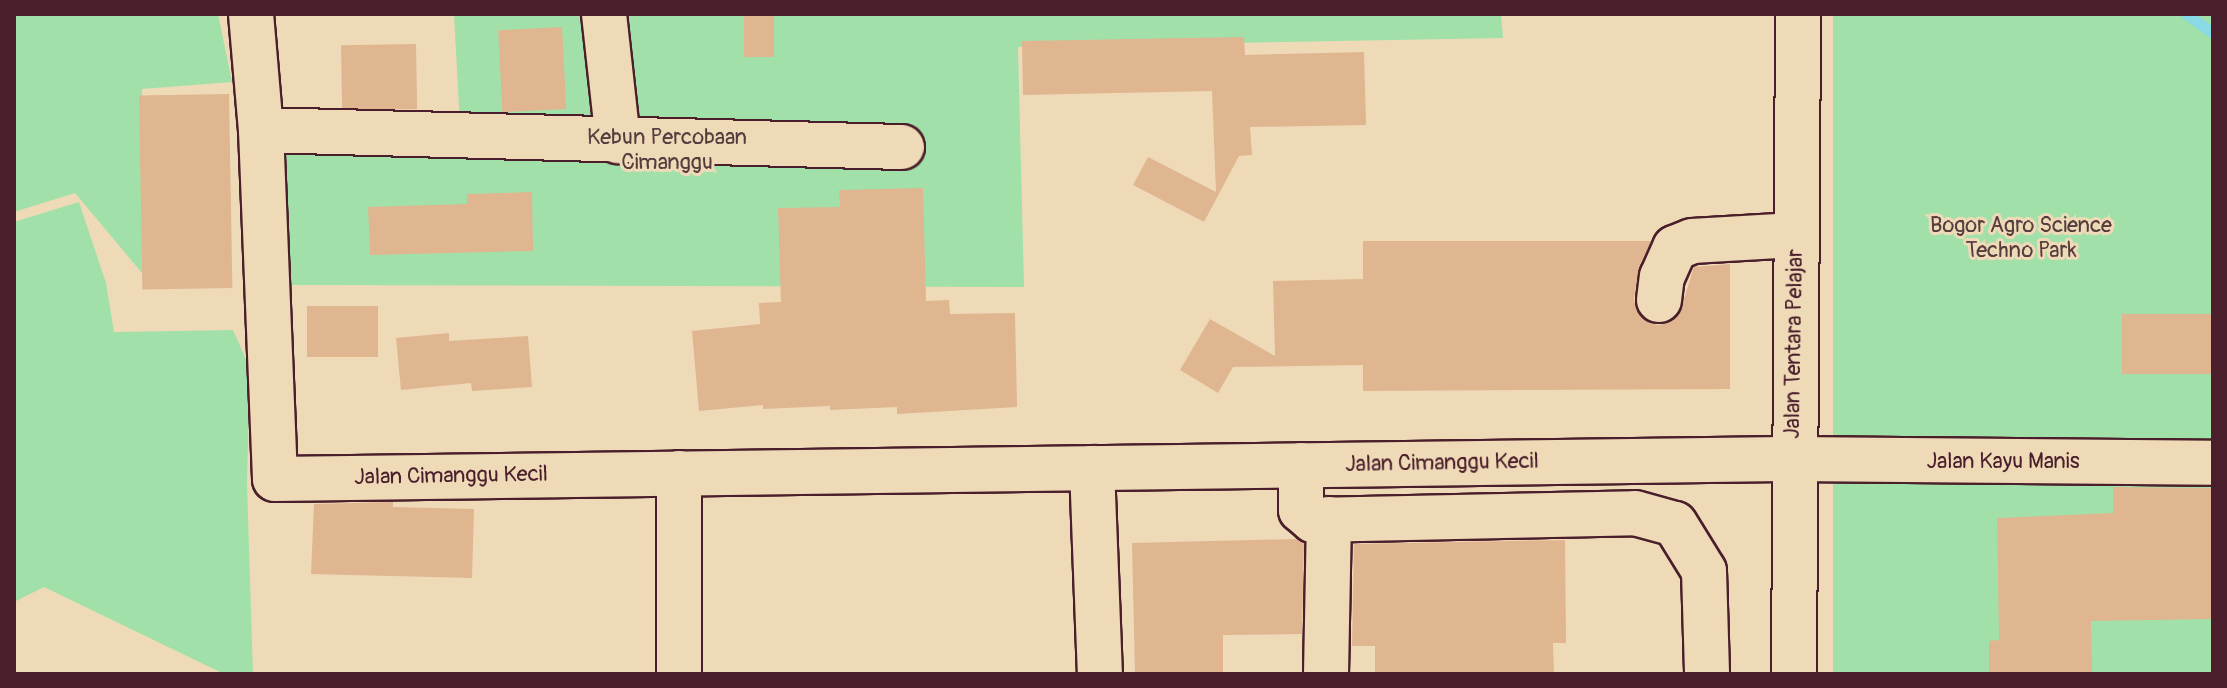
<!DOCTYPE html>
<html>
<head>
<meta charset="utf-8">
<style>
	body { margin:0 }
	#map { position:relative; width:2227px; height:688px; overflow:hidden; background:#efdab8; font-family:Pangolin,sans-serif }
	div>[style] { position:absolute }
	.green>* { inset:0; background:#a1e1a9; transform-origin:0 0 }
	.stream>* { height:11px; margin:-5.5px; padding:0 5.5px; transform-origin:5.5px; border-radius:5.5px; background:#8adae5 }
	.building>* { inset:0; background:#dfb690; transform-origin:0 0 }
	.roads { filter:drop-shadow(2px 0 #4a1f2b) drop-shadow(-2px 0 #4a1f2b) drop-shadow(0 2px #4a1f2b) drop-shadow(0 -2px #4a1f2b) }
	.minor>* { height:44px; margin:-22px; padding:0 22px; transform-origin:22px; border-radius:22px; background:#efdab8 }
	.major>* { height:44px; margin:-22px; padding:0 22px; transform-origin:22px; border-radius:22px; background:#efdab8 }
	span { translate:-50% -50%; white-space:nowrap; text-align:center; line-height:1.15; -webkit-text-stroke:6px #efdab8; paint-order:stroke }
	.park-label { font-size:22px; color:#573c3e }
	.street-label { font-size:22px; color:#4a1f2b }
	.frame { position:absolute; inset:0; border:16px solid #4a1f2b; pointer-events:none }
</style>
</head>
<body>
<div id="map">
	<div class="green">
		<div style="clip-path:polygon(14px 14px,218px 14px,232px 82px,142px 89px,147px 279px,75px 193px,14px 212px)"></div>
		<div style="clip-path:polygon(454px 14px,1501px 14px,1503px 38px,1018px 47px,1024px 287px,285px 285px,282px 128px,460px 126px)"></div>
		<div style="left:1833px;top:14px;width:380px;height:660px"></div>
		<div style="clip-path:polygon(79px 202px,106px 283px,114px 332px,233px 330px,250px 368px,247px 484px,253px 674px,224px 674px,44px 587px,14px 602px,14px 222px)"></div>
	</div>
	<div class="stream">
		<div style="left:2186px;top:14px;width:33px;rotate:35deg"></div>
	</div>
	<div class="building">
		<div style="left:744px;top:14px;width:30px;height:43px"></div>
		<div style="left:562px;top:27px;width:82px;height:64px;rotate:87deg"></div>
		<div style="clip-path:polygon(1244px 37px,1245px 55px,1364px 52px,1366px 125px,1250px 127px,1252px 155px,1239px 156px,1204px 222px,1133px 185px,1148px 157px,1216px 192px,1212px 91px,1023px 95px,1022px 41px)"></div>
		<div style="left:416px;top:44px;width:65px;height:75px;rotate:89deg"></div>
		<div style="left:229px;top:94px;width:194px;height:90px;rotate:89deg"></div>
		<div style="clip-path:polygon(923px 188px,926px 301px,949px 300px,950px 314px,1015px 313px,1017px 407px,897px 414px,897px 407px,830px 410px,830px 406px,763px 409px,763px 405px,699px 411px,692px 331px,760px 324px,759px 303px,781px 302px,778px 208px,840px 207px,839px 190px)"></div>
		<div style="clip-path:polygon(532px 192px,533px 251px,370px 255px,368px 207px,467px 204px,467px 194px)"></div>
		<div style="clip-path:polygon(1363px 241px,1651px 241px,1639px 267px,1634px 298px,1636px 310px,1643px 319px,1657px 325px,1669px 323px,1679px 315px,1694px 267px,1730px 264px,1730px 389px,1363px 391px,1363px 365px,1233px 367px,1218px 393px,1180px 370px,1210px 319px,1275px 356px,1273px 281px,1363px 279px)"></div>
		<div style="left:307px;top:306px;width:71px;height:51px"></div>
		<div style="left:2213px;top:314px;width:60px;height:91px;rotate:90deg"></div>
		<div style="clip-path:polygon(449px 333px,449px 341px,528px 336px,532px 387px,472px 391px,471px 383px,401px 390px,396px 338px)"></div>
		<div style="clip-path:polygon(2113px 487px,2213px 488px,2213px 619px,2091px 621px,2092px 674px,1989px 674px,1989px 641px,1999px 640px,1997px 518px,2113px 513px)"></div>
		<div style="clip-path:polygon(393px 502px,393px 507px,474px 509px,472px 578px,311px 574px,314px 504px)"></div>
		<div style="clip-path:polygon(1297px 539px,1304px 542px,1302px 634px,1223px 635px,1223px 674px,1135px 674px,1132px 543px)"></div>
		<div style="clip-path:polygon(1565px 540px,1566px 643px,1553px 643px,1554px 674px,1375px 674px,1375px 646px,1352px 646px,1354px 544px)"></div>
	</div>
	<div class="roads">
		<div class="minor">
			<div style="left:251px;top:14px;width:116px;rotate:85.1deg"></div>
			<div style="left:261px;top:130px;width:349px;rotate:87.7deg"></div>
			<div style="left:275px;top:479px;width:1517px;rotate:-0.76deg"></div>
			<div style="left:1792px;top:459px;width:421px;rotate:0.5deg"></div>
			<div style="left:604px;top:14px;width:128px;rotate:83.7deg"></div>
			<div style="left:261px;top:130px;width:641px;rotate:1.52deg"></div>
			<div style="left:1659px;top:300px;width:23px;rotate:-83deg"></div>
			<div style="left:1662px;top:277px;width:32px;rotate:-66deg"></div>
			<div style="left:1675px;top:248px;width:18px;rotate:-22deg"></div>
			<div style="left:1692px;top:241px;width:103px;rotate:-3.3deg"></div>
			<div style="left:1301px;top:465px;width:45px;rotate:90deg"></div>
			<div style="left:1301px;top:510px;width:16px;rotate:40deg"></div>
			<div style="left:1313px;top:520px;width:322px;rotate:-1.2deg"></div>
			<div style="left:1635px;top:513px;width:41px;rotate:15.4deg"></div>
			<div style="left:1675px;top:524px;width:55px;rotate:58.3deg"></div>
			<div style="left:1704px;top:571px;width:103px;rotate:88.3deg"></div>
			<div style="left:1092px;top:468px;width:206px;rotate:87.8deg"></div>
			<div style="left:679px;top:473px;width:201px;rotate:90deg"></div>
			<div style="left:1326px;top:674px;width:155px;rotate:-88.9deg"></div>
		</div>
		<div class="major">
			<div style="left:1794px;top:674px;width:660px;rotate:-89.65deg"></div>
		</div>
	</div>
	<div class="park-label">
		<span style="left:667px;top:150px">Kebun Percobaan<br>Cimanggu</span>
		<span style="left:2021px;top:238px">Bogor Agro Science<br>Techno Park</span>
	</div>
	<div class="street-label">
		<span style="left:1794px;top:344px;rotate:-89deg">Jalan Tentara Pelajar</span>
		<span style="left:2003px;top:462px">Jalan Kayu Manis</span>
		<span style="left:1442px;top:463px;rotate:-1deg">Jalan Cimanggu Kecil</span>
		<span style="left:451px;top:476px;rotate:-1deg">Jalan Cimanggu Kecil</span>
	</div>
	<div class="frame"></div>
</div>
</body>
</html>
